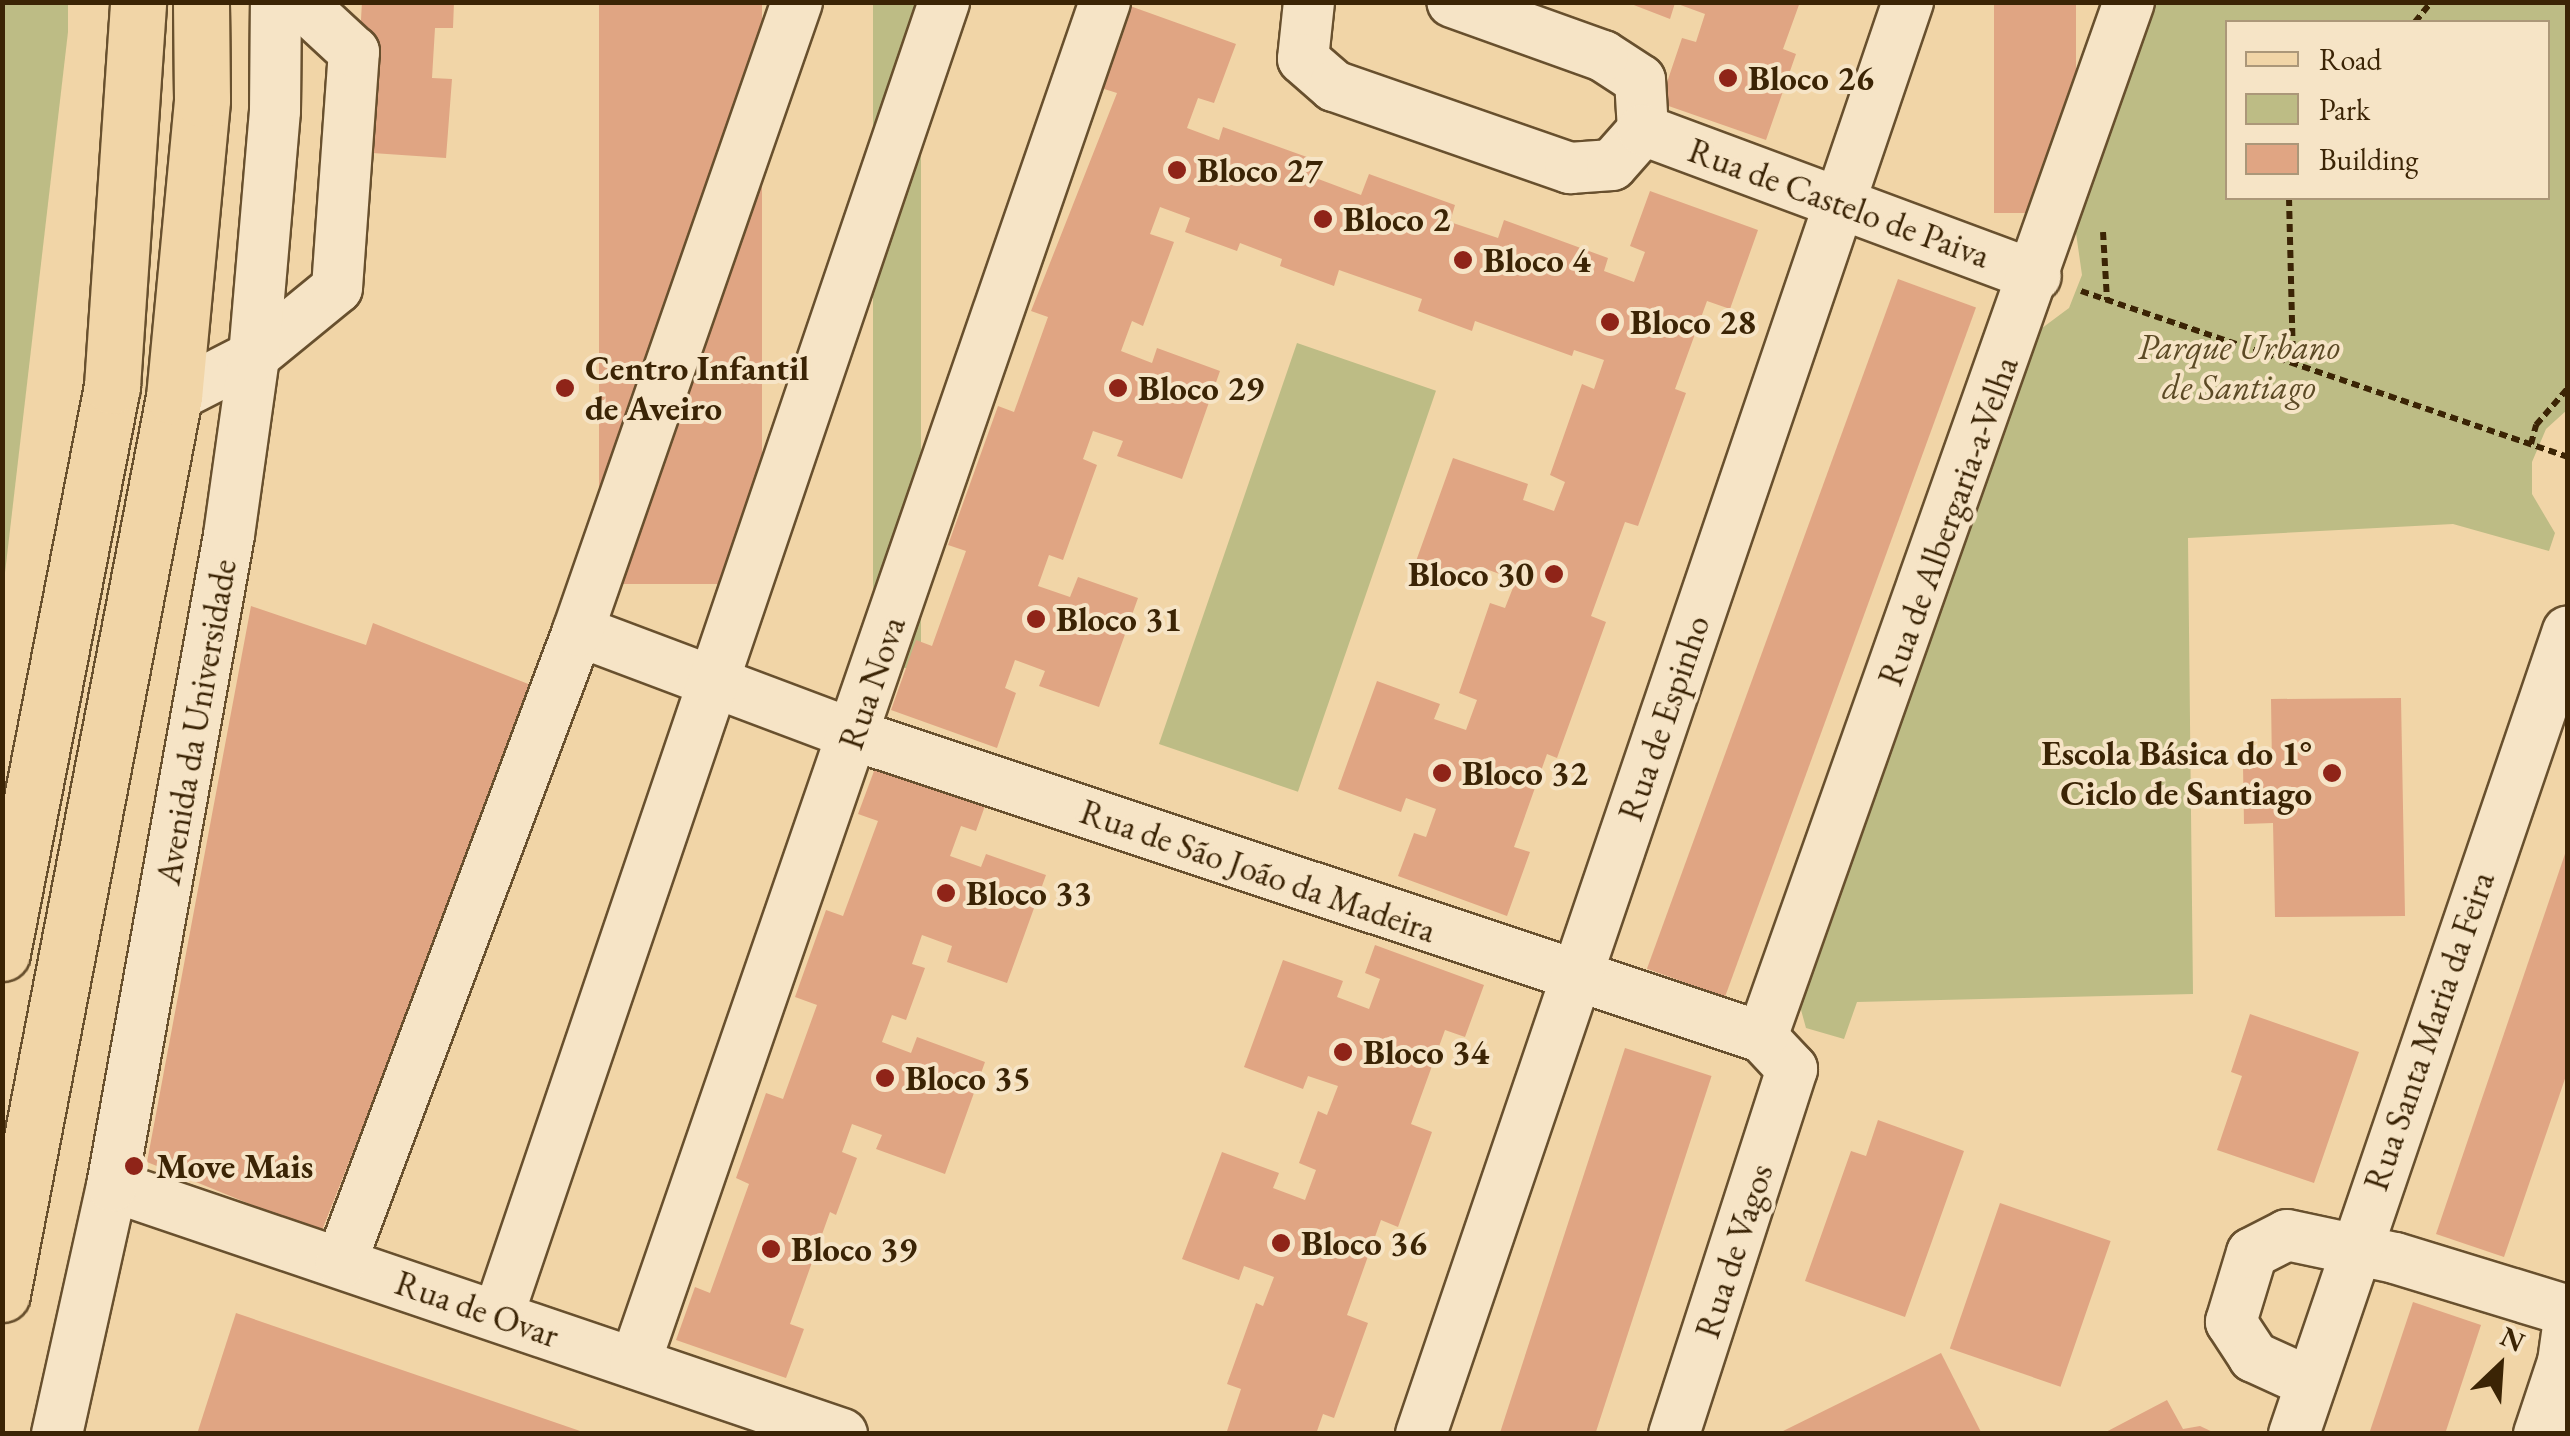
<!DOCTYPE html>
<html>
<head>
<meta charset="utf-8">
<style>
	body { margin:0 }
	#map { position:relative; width:2570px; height:1436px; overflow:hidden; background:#f1d5a7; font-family:"EB Garamond",serif }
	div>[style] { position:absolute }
	.green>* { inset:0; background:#bdbc85; transform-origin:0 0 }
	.building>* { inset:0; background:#e0a583; transform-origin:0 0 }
	.path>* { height:6px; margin-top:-3px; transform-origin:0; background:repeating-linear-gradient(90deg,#3b2405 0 8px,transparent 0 13px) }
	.roads { filter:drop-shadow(2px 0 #68502e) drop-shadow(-2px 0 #68502e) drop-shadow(0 2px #68502e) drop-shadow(0 -2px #68502e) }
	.minor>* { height:50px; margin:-25px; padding:0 25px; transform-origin:25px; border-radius:25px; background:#f6e4c6 }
	.major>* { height:55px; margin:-27.5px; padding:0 27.5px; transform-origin:27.5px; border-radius:27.5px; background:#f1d5a7 }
	.dots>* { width:28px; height:28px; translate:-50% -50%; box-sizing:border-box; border:5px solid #f6e4c6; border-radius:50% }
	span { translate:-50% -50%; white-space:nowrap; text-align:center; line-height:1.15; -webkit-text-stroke:8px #f6e4c6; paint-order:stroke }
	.poi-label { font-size:35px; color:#3b2405; font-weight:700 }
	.left { translate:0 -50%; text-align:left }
	.right { translate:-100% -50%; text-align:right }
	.street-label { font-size:35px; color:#3b2405 }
	.park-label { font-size:35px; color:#5c4a25; font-style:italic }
	.frame { position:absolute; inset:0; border:5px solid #3b2405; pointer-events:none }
	.legend { position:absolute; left:2225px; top:20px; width:325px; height:180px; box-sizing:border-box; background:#f6e4c6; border:2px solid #ab9779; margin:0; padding:12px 18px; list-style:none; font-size:30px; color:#3b2405 }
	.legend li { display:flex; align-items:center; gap:20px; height:50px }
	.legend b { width:50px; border:2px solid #ab9779 }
	.north { position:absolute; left:2450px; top:1316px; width:100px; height:100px; -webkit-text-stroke:8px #f6e4c6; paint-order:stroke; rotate:25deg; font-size:28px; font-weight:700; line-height:40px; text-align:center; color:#3b2405 }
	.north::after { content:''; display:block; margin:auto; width:35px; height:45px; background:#3b2405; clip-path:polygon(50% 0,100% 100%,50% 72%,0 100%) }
</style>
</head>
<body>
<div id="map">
	<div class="green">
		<div style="clip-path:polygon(3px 2px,68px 3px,68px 32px,3px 590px)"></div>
		<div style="left:873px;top:3px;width:48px;height:665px"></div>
		<div style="clip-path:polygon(evenodd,2142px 3px,2567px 3px,2567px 410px,2546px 429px,2532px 462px,2532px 494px,2555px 533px,2549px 551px,2453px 524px,2188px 538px,2193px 994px,1857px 1002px,1844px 1039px,1806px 1028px,1798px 999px,2022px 343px,2069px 308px,2082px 275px,2073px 212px,2142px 3px,2228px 22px,2548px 22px,2548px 198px,2228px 198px,2228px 22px)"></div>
		<div style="left:1297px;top:343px;width:147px;height:424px;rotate:19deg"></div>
	</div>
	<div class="building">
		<div style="clip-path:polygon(362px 2px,454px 2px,453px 28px,435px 28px,432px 78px,452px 79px,446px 158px,328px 150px,358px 71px)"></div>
		<div style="left:599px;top:2px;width:163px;height:582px"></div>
		<div style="clip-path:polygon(1626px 2px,1800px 2px,1783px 49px,1796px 54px,1766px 140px,1660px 103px,1682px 38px,1696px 42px,1705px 14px,1675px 3px,1670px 19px)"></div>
		<div style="left:1994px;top:2px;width:82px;height:211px"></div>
		<div style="clip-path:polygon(1130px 6px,1236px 44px,1214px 103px,1198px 98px,1187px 128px,1219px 140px,1223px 127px,1318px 161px,1313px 177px,1361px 195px,1369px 174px,1455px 205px,1450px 222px,1498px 238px,1504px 220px,1608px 258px,1604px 271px,1634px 282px,1645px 252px,1630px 246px,1650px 191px,1758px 230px,1730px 309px,1707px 301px,1675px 389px,1686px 393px,1638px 526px,1625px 522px,1591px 616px,1606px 622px,1557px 758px,1547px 754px,1514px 847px,1530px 852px,1507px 916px,1398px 876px,1414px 833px,1426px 837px,1436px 809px,1406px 798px,1401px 812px,1338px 789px,1377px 681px,1440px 704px,1434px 719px,1466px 730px,1477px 700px,1459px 693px,1490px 603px,1505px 608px,1516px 580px,1486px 569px,1479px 587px,1415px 564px,1453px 458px,1528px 484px,1523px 500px,1554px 511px,1565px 482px,1550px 475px,1582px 384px,1594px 389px,1604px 360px,1574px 350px,1572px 356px,1475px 321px,1472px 331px,1418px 311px,1422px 299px,1339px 270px,1334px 286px,1280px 266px,1282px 259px,1240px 243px,1237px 251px,1185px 232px,1190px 218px,1160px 207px,1150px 234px,1174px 242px,1143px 326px,1132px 321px,1121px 351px,1152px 363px,1157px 348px,1220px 371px,1182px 479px,1117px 456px,1123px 441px,1093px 431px,1083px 459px,1097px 465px,1063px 560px,1049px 555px,1038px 586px,1070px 597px,1078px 577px,1138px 598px,1099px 707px,1039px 686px,1045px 671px,1015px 660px,1005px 688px,1016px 693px,997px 748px,891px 710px,916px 640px,932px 646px,966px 551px,948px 545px,998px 406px,1014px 412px,1048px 317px,1031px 311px,1117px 93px,1101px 88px)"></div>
		<div style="left:1898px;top:279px;width:83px;height:734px;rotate:20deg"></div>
		<div style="clip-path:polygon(251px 606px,366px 645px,373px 623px,536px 687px,321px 1233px,147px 1162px)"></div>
		<div style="clip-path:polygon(2401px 698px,2405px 916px,2275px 917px,2273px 823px,2244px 824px,2243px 767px,2272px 767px,2271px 699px)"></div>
		<div style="clip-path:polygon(877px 763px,986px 803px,976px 831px,961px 826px,950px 856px,981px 867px,986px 854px,1046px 875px,1007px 983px,947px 962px,952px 946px,922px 935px,912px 964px,925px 968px,906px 1020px,892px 1015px,882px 1042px,911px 1053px,917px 1037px,985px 1062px,945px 1174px,876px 1149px,882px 1135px,852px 1124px,842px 1152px,857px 1158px,836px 1215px,830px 1212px,790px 1324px,804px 1329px,786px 1378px,676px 1340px,695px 1287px,710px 1293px,749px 1184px,736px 1178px,766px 1093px,783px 1099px,817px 1005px,795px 997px,826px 910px,843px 916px,878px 821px,858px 814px)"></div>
		<div style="clip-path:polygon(2567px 848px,2568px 1070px,2504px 1257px,2436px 1234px)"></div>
		<div style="clip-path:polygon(1375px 945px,1484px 985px,1465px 1037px,1445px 1030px,1411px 1124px,1432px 1132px,1398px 1227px,1381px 1220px,1347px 1315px,1368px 1323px,1334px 1418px,1323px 1414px,1316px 1434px,1226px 1434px,1241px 1389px,1227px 1384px,1256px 1303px,1263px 1306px,1274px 1277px,1244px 1266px,1239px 1280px,1182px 1259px,1222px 1152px,1279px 1173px,1273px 1188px,1305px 1200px,1316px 1170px,1299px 1163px,1318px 1111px,1327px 1115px,1338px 1086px,1308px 1076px,1303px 1089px,1244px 1067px,1283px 960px,1343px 981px,1337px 997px,1369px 1009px,1380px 979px,1365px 973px)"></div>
		<div style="clip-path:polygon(2250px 1014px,2359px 1052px,2314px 1183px,2217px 1150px,2242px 1076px,2231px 1072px)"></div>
		<div style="left:1625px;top:1048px;width:91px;height:405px;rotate:18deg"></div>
		<div style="clip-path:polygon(1878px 1120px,1964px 1151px,1905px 1317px,1805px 1281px,1851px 1151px,1866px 1156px)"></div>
		<div style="left:2000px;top:1203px;width:117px;height:154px;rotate:19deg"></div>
		<div style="clip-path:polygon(2413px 1302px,2481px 1325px,2445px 1434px,2369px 1434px)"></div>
		<div style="clip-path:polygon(236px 1313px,586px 1433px,586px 1434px,197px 1434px)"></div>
		<div style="clip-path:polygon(1941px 1353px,1982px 1434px,1777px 1434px)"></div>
		<div style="clip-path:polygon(2167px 1400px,2183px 1429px,2200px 1426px,2217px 1434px,2102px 1434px)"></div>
	</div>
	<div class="path">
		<div style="left:2415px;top:22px;width:26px;rotate:-51deg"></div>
		<div style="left:2289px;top:198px;width:165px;rotate:88.6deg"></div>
		<div style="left:2103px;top:232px;width:68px;rotate:86.6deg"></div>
		<div style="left:2081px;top:291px;width:515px;rotate:18.82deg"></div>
		<div style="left:2531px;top:444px;width:20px;rotate:-75deg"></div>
		<div style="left:2536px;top:425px;width:49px;rotate:-49.1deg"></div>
	</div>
	<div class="roads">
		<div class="minor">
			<div style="left:1309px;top:2px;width:57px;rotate:96deg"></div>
			<div style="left:1303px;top:59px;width:41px;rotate:41.1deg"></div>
			<div style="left:1334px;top:86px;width:250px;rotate:19.2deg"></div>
			<div style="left:1570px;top:168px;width:42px;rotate:-4.1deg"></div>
			<div style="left:1612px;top:165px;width:47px;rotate:-48.5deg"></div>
			<div style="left:1643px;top:130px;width:50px;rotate:-93.4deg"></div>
			<div style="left:1640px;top:80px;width:44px;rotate:-147deg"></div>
			<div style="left:1603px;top:56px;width:160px;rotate:-160.3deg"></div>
			<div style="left:1643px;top:130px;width:419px;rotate:20.4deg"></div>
			<div style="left:174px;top:397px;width:90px;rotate:-27.1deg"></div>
			<div style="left:254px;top:356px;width:107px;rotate:-39.3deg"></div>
			<div style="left:337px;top:288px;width:237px;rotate:-85.9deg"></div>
			<div style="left:354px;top:52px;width:74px;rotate:-137.2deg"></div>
			<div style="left:578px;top:631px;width:295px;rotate:20.6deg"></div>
			<div style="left:854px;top:735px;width:957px;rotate:18.4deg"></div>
			<div style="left:1762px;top:1037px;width:44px;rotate:46.8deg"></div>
			<div style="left:1792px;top:1069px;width:384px;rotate:107.9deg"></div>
			<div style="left:1762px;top:1037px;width:1098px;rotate:-70.48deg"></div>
			<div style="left:112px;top:1186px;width:771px;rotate:18.76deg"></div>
			<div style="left:341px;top:1262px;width:674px;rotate:-69.41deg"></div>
			<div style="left:578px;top:631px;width:666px;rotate:-70.8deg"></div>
			<div style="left:498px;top:1316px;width:1388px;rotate:-71.25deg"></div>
			<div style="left:635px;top:1363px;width:1440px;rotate:-70.95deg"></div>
			<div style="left:2311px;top:1383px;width:63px;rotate:-155.5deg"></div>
			<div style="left:2254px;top:1357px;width:42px;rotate:-123.3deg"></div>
			<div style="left:2231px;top:1322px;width:72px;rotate:-73.1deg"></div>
			<div style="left:2252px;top:1253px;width:39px;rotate:-27deg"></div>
			<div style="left:2287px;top:1235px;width:110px;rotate:12deg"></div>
			<div style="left:2395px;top:1258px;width:181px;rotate:17deg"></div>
			<div style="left:57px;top:1434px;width:254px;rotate:-77.5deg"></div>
			<div style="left:112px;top:1186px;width:661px;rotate:-79.81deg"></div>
			<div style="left:229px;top:535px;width:181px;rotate:-82deg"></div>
			<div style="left:254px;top:356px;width:246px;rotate:-85.1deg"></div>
			<div style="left:275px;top:111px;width:109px;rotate:-89.5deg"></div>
			<div style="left:1421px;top:1434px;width:1513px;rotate:-71.22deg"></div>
			<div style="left:2294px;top:1434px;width:848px;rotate:-71.16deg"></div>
			<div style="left:2539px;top:1434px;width:76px;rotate:-71.6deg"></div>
			<div style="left:2563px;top:1362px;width:35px;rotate:-82deg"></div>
		</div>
		<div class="major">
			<div style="left:2px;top:953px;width:578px;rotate:-79.02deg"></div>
			<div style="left:112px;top:386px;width:385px;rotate:-86.1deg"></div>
			<div style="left:2px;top:1294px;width:913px;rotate:-79.15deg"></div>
			<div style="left:174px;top:397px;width:299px;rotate:-84.6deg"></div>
			<div style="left:202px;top:99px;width:97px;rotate:-90.6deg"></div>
		</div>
	</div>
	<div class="dots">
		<div style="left:1728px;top:78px;background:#8f2418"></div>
		<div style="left:1177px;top:170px;background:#8f2418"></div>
		<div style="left:1323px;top:219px;background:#8f2418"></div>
		<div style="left:1463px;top:260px;background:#8f2418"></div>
		<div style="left:1610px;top:322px;background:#8f2418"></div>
		<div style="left:565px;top:388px;background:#8f2418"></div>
		<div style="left:1118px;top:388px;background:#8f2418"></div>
		<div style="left:1554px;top:574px;background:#8f2418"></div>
		<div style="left:1036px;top:619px;background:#8f2418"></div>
		<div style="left:1442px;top:773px;background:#8f2418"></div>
		<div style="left:2332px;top:773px;background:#8f2418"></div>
		<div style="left:946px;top:893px;background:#8f2418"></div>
		<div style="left:1343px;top:1052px;background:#8f2418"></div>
		<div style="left:885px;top:1078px;background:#8f2418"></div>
		<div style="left:134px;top:1166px;background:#8f2418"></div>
		<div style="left:1281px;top:1243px;background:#8f2418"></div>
		<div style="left:771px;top:1249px;background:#8f2418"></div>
	</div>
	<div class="poi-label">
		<span class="left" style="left:1748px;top:78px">Bloco 26</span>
		<span class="left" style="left:1197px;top:170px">Bloco 27</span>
		<span class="left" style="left:1343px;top:219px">Bloco 2</span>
		<span class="left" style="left:1483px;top:260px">Bloco 4</span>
		<span class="left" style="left:1630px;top:322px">Bloco 28</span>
		<span class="left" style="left:585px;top:388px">Centro Infantil<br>de Aveiro</span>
		<span class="left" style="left:1138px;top:388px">Bloco 29</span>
		<span class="right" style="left:1534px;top:574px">Bloco 30</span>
		<span class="left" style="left:1056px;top:619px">Bloco 31</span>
		<span class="right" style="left:2312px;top:773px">Escola Básica do 1°<br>Ciclo de Santiago</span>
		<span class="left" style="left:1462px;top:773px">Bloco 32</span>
		<span class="left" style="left:966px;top:893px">Bloco 33</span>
		<span class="left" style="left:1363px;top:1052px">Bloco 34</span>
		<span class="left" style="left:905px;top:1078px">Bloco 35</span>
		<span class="left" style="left:156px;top:1166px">Move Mais</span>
		<span class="left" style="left:1301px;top:1243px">Bloco 36</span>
		<span class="left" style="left:791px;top:1249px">Bloco 39</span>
	</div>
	<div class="street-label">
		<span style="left:1839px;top:203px;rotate:20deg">Rua de Castelo de Paiva</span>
		<span style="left:1948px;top:521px;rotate:-70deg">Rua de Albergaria-a-Velha</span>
		<span style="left:872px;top:683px;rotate:-71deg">Rua Nova</span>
		<span style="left:1664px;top:718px;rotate:-71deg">Rua de Espinho</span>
		<span style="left:196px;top:722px;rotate:-80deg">Avenida da Universidade</span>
		<span style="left:1258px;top:871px;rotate:19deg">Rua de São João da Madeira</span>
		<span style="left:2429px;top:1031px;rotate:-71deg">Rua Santa Maria da Feira</span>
		<span style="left:1734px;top:1251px;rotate:-72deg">Rua de Vagos</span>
		<span style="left:477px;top:1309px;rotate:19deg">Rua de Ovar</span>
	</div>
	<div class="park-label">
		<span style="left:2239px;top:367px">Parque Urbano<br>de Santiago</span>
	</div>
	<div class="frame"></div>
	<ul class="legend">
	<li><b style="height:12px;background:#f1d5a7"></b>Road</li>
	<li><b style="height:28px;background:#bdbc85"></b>Park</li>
	<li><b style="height:28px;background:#e0a583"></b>Building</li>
	</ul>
	<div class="north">N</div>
</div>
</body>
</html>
